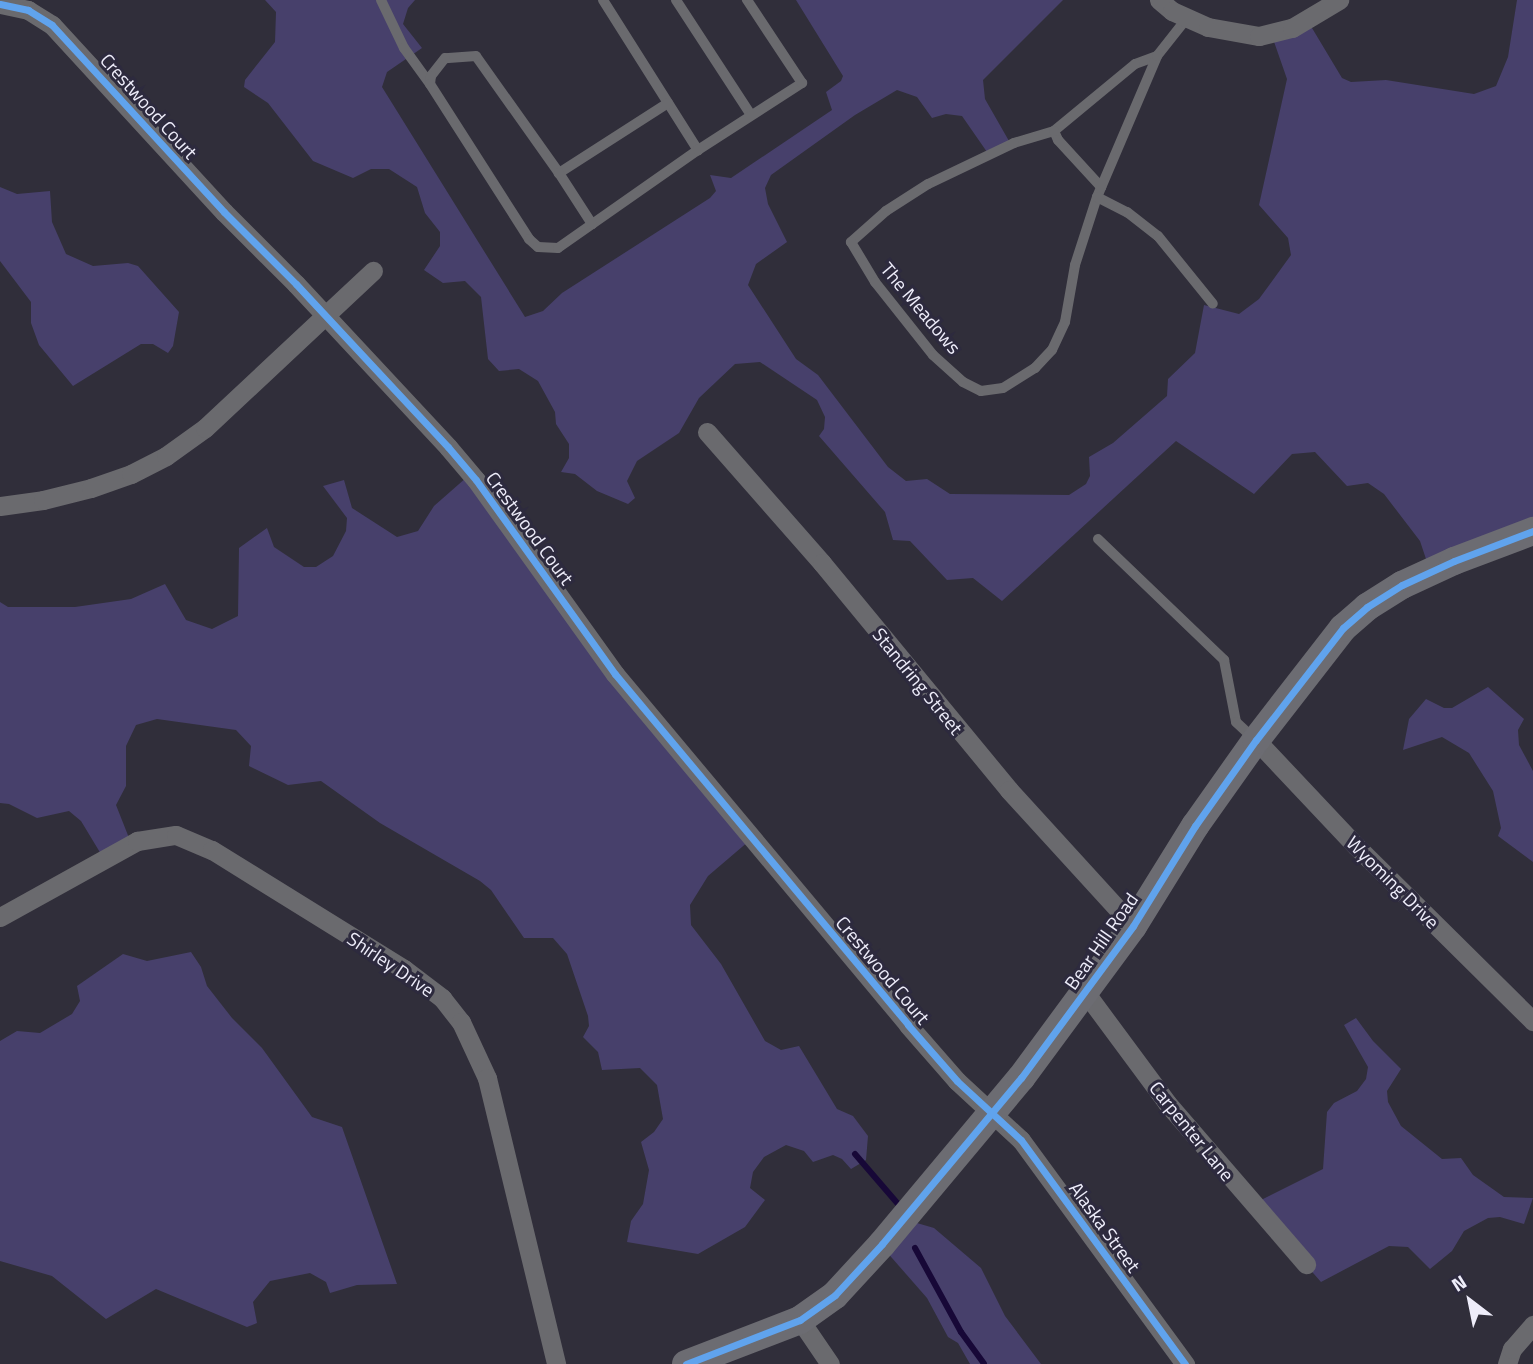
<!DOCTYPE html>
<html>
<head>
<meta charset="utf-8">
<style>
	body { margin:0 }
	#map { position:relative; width:1533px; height:1364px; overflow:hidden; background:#302e3a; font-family:"Titillium Web",sans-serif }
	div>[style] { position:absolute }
	.green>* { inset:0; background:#47406b }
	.stream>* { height:6px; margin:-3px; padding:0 3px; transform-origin:3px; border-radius:3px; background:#170837 }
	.lane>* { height:10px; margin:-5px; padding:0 5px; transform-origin:5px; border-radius:5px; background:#6a6a6e }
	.street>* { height:19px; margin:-9.5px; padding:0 9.5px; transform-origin:9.5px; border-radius:9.5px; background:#6a6a6e }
	.secondary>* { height:28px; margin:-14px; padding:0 14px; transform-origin:14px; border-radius:14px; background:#6c6c72 }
	.cycleway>* { height:7px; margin:-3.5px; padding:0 3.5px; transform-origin:3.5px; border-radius:3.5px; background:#60a3ed }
	span { translate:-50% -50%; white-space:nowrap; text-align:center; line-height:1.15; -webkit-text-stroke:6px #2d2a3e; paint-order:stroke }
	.street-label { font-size:19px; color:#eeedfa }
	.north { position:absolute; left:1435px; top:1266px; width:70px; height:70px; -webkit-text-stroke:5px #2d2a3e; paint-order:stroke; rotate:328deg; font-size:19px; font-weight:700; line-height:28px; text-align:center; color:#eeedfa }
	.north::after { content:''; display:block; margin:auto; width:24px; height:32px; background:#eeedfa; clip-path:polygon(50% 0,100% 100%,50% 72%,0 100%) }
</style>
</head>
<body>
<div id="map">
	<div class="green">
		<div style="clip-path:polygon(265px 0,415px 0,408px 8px,403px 24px,422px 48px,387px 72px,382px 87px,525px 317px,543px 311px,562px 293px,710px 198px,716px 191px,710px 175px,731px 178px,832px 110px,826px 92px,841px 81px,843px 76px,796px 0,1063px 0,983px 80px,985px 99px,1009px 141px,987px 152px,962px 116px,946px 114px,932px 118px,917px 97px,897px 90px,855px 115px,771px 175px,765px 188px,768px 204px,787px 242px,756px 264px,748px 285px,796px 359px,818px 375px,888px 467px,906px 481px,927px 479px,950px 494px,1069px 495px,1086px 484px,1090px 476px,1089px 457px,1113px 443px,1167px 396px,1168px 379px,1195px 353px,1204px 305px,1239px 314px,1259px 299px,1291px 255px,1288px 238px,1259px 205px,1287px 79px,1272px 36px,1309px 23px,1342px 78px,1351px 82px,1386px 80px,1474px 94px,1496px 86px,1508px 57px,1517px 0,1533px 0,1533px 534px,1432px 577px,1420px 541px,1384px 494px,1368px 483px,1347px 486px,1315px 452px,1292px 454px,1254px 494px,1176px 441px,1002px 601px,973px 578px,947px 580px,910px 541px,893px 540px,885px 512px,819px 436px,824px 429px,825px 417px,817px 400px,760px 362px,735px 364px,699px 398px,679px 433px,637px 461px,627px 481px,635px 498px,628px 504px,597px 491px,575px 474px,561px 472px,569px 458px,569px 444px,556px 424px,555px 412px,538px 381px,519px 369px,499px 371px,488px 359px,481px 297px,465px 281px,443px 283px,424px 270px,440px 246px,440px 232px,425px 213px,417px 187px,389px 169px,371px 169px,353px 178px,313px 161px,268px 103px,244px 87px,245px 80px,275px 42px,276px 12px)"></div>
		<div style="clip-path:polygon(0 187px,17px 194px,50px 191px,52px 222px,66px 254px,93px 266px,128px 263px,138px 266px,179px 312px,173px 346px,168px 353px,153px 344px,141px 344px,73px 386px,39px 345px,31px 323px,31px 302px,0 261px)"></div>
		<div style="clip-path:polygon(467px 477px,749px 841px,708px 876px,690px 905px,691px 925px,721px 964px,765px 1041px,781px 1050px,799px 1046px,837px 1109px,853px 1116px,868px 1136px,866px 1160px,851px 1169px,842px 1159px,833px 1155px,813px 1162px,804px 1151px,786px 1145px,764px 1157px,753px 1172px,750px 1188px,765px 1200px,745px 1227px,698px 1254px,627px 1242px,631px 1221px,643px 1204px,649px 1170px,641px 1142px,654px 1132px,663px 1119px,657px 1085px,640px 1068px,602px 1070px,598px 1052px,583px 1037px,589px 1026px,588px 1016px,567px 954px,553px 938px,524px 938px,491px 890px,480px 881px,380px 823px,321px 781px,288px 785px,249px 766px,251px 746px,236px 730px,157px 719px,136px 725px,126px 746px,126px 786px,116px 805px,133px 848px,107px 864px,81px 821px,69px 811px,37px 818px,9px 804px,0 803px,0 602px,8px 607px,75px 607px,131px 599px,165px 584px,186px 620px,212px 629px,238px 616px,239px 548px,267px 528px,274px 547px,304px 567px,316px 567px,333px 556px,346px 531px,347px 518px,323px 486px,344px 480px,352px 508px,397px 537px,418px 531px,434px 506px)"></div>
		<div style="clip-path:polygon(1488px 687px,1524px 719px,1518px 730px,1519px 745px,1533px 771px,1533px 862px,1498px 836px,1501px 828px,1493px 791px,1469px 753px,1442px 737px,1403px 750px,1409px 719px,1426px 699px,1444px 708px,1452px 708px)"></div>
		<div style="clip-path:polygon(191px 952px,201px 967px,207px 986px,232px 1018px,262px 1048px,312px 1117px,342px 1127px,397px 1284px,357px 1285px,330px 1293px,326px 1282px,310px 1273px,270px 1281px,253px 1302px,257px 1323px,247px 1327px,156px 1289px,106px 1319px,52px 1276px,0 1261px,0 1041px,17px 1031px,40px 1033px,72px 1014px,80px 1001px,77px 986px,123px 954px,147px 961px)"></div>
		<div style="clip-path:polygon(1356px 1018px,1373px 1041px,1401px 1069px,1387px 1091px,1388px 1102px,1401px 1126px,1442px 1159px,1461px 1158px,1473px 1175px,1504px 1197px,1533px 1198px,1524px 1224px,1500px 1217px,1488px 1218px,1464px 1231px,1452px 1251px,1430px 1269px,1408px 1247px,1389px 1246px,1321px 1282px,1263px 1216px,1261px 1200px,1323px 1169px,1327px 1112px,1334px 1103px,1357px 1091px,1366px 1079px,1368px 1067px,1344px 1025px)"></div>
		<div style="clip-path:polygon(910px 1221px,934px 1228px,981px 1268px,1005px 1316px,1041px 1364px,970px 1364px,958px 1343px,948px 1337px,927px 1298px,885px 1250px)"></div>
	</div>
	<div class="stream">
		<div style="left:855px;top:1154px;width:66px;rotate:49.3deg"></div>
		<div style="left:915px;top:1248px;width:96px;rotate:61.3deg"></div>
		<div style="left:961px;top:1332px;width:39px;rotate:54deg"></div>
	</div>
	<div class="lane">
		<div style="left:381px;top:0;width:53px;rotate:64.4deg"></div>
		<div style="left:404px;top:48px;width:44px;rotate:54.2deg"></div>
		<div style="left:603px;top:0;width:178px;rotate:57.7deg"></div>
		<div style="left:676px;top:0;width:137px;rotate:56.9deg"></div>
		<div style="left:1157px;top:56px;width:23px;rotate:160deg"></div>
		<div style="left:1135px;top:64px;width:105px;rotate:140.4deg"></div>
		<div style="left:1054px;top:131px;width:42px;rotate:163.3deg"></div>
		<div style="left:1014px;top:143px;width:95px;rotate:154.5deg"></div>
		<div style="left:928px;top:184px;width:50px;rotate:147.3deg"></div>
		<div style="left:886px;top:211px;width:47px;rotate:138.5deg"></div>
		<div style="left:851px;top:242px;width:47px;rotate:59deg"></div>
		<div style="left:875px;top:282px;width:93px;rotate:51.5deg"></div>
		<div style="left:933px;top:355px;width:40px;rotate:42deg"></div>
		<div style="left:963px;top:382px;width:20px;rotate:27deg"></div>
		<div style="left:981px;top:391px;width:22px;rotate:-8deg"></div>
		<div style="left:1003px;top:388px;width:38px;rotate:-32deg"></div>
		<div style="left:1035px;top:368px;width:25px;rotate:-47deg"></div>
		<div style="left:1052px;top:350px;width:31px;rotate:-65deg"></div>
		<div style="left:1065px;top:322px;width:58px;rotate:-80deg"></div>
		<div style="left:1075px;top:265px;width:71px;rotate:-72.1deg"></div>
		<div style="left:1097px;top:197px;width:153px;rotate:-66.9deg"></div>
		<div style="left:1157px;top:56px;width:48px;rotate:-51.7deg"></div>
		<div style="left:668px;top:103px;width:130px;rotate:147.3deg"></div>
		<div style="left:559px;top:173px;width:143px;rotate:-125.4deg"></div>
		<div style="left:476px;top:56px;width:31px;rotate:176deg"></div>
		<div style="left:445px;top:58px;width:23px;rotate:128deg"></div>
		<div style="left:431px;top:76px;width:8px;rotate:97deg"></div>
		<div style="left:430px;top:84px;width:184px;rotate:57.4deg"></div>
		<div style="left:529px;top:239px;width:12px;rotate:42deg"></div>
		<div style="left:538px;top:247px;width:20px;rotate:3deg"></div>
		<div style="left:558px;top:248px;width:171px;rotate:-35deg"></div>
		<div style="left:698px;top:150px;width:124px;rotate:-32.8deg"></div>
		<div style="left:802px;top:83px;width:100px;rotate:-123.5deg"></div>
		<div style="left:1054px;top:131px;width:10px;rotate:66deg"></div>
		<div style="left:1058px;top:140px;width:64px;rotate:47.5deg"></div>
		<div style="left:559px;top:173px;width:61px;rotate:57.1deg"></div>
		<div style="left:1097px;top:197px;width:34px;rotate:27deg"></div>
		<div style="left:1127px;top:212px;width:39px;rotate:38deg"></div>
		<div style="left:1158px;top:236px;width:87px;rotate:51deg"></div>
		<div style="left:1098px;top:539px;width:175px;rotate:43.8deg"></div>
		<div style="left:1224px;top:660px;width:63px;rotate:79deg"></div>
		<div style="left:1236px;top:722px;width:26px;rotate:43deg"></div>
	</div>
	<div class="street">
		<div style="left:1159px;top:0;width:17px;rotate:40deg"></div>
		<div style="left:1172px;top:11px;width:39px;rotate:24deg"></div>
		<div style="left:1208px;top:27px;width:52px;rotate:10deg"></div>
		<div style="left:1259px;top:36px;width:34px;rotate:-14deg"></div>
		<div style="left:1292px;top:28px;width:55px;rotate:-30.8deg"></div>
		<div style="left:0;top:4px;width:29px;rotate:12deg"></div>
		<div style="left:28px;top:10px;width:28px;rotate:32deg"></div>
		<div style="left:52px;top:25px;width:254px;rotate:47.4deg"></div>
		<div style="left:224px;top:212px;width:102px;rotate:45deg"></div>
		<div style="left:296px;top:284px;width:223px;rotate:47deg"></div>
		<div style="left:448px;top:447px;width:43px;rotate:49.7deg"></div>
		<div style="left:476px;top:480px;width:239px;rotate:54.4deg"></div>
		<div style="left:615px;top:674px;width:457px;rotate:50.1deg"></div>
		<div style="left:908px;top:1025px;width:74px;rotate:48.8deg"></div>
		<div style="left:957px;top:1081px;width:87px;rotate:42.7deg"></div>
		<div style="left:1021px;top:1140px;width:278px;rotate:53.8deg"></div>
		<div style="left:707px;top:432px;width:174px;rotate:48.7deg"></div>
		<div style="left:822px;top:563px;width:294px;rotate:50.5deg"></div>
		<div style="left:1009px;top:790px;width:184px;rotate:47.6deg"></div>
		<div style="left:0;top:506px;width:43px;rotate:-7.9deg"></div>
		<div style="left:43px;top:500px;width:49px;rotate:-14deg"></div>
		<div style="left:91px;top:488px;width:42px;rotate:-19.3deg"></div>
		<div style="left:131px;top:474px;width:39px;rotate:-27deg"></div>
		<div style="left:166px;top:456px;width:48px;rotate:-35.7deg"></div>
		<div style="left:205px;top:428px;width:230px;rotate:-43.1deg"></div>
		<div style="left:1256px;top:740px;width:146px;rotate:46.7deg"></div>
		<div style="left:1356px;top:846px;width:249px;rotate:44.7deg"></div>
		<div style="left:0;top:917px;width:157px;rotate:-29deg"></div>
		<div style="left:137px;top:841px;width:39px;rotate:-9deg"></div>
		<div style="left:176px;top:835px;width:39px;rotate:23deg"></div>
		<div style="left:212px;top:850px;width:226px;rotate:31.8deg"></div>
		<div style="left:404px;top:969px;width:48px;rotate:37.3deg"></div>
		<div style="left:442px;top:998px;width:31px;rotate:52deg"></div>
		<div style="left:461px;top:1022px;width:62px;rotate:65.1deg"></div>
		<div style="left:487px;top:1078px;width:294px;rotate:76.4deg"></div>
		<div style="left:1085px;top:992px;width:138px;rotate:53.5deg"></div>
		<div style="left:1167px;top:1103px;width:213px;rotate:49.2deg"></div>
		<div style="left:800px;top:1320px;width:53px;rotate:55.7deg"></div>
		<div style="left:1507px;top:1364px;width:16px;rotate:-72deg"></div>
		<div style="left:1512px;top:1349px;width:32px;rotate:-49deg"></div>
	</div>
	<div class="secondary">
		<div style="left:686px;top:1364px;width:122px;rotate:-21.1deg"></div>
		<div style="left:800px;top:1320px;width:43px;rotate:-35.5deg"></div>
		<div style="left:835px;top:1295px;width:69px;rotate:-47.3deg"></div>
		<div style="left:882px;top:1244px;width:217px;rotate:-50.1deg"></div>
		<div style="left:1021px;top:1078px;width:189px;rotate:-53.6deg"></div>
		<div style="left:1133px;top:926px;width:118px;rotate:-58.2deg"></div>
		<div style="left:1195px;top:826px;width:105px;rotate:-54.7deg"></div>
		<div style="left:1256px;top:740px;width:142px;rotate:-52.2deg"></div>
		<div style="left:1343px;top:628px;width:32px;rotate:-41deg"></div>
		<div style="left:1367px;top:607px;width:41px;rotate:-32.2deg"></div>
		<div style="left:1402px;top:585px;width:57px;rotate:-24.8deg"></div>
		<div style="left:1454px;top:561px;width:85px;rotate:-20.8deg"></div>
	</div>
	<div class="cycleway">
		<div style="left:0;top:4px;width:29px;rotate:12deg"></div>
		<div style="left:28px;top:10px;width:28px;rotate:32deg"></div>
		<div style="left:52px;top:25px;width:254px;rotate:47.4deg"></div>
		<div style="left:224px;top:212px;width:102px;rotate:45deg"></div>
		<div style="left:296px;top:284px;width:223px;rotate:47deg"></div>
		<div style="left:448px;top:447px;width:43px;rotate:49.7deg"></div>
		<div style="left:476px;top:480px;width:239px;rotate:54.4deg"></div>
		<div style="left:615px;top:674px;width:457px;rotate:50.1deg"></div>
		<div style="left:908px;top:1025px;width:74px;rotate:48.8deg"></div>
		<div style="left:957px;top:1081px;width:87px;rotate:42.7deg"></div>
		<div style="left:1021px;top:1140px;width:278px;rotate:53.8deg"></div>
		<div style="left:686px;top:1364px;width:122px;rotate:-21.1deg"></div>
		<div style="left:800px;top:1320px;width:43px;rotate:-35.5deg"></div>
		<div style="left:835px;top:1295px;width:69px;rotate:-47.3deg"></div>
		<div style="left:882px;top:1244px;width:217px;rotate:-50.1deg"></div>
		<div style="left:1021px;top:1078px;width:189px;rotate:-53.6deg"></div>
		<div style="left:1133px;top:926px;width:118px;rotate:-58.2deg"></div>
		<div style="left:1195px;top:826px;width:105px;rotate:-54.7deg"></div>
		<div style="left:1256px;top:740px;width:142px;rotate:-52.2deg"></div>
		<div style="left:1343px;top:628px;width:32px;rotate:-41deg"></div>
		<div style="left:1367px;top:607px;width:41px;rotate:-32.2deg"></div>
		<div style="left:1402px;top:585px;width:57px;rotate:-24.8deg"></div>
		<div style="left:1454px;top:561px;width:85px;rotate:-20.8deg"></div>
	</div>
	<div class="street-label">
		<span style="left:149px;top:106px;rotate:48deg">Crestwood Court</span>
		<span style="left:921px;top:308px;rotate:50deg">The Meadows</span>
		<span style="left:530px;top:528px;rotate:54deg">Crestwood Court</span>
		<span style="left:918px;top:681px;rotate:51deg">Standring Street</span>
		<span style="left:1393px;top:882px;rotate:45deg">Wyoming Drive</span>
		<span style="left:1101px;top:941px;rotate:-55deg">Bear Hill Road</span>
		<span style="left:391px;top:964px;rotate:34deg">Shirley Drive</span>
		<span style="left:883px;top:970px;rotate:50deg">Crestwood Court</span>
		<span style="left:1192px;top:1131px;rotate:51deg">Carpenter Lane</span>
		<span style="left:1105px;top:1227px;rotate:54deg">Alaska Street</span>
	</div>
	<div class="north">N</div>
</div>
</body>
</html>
